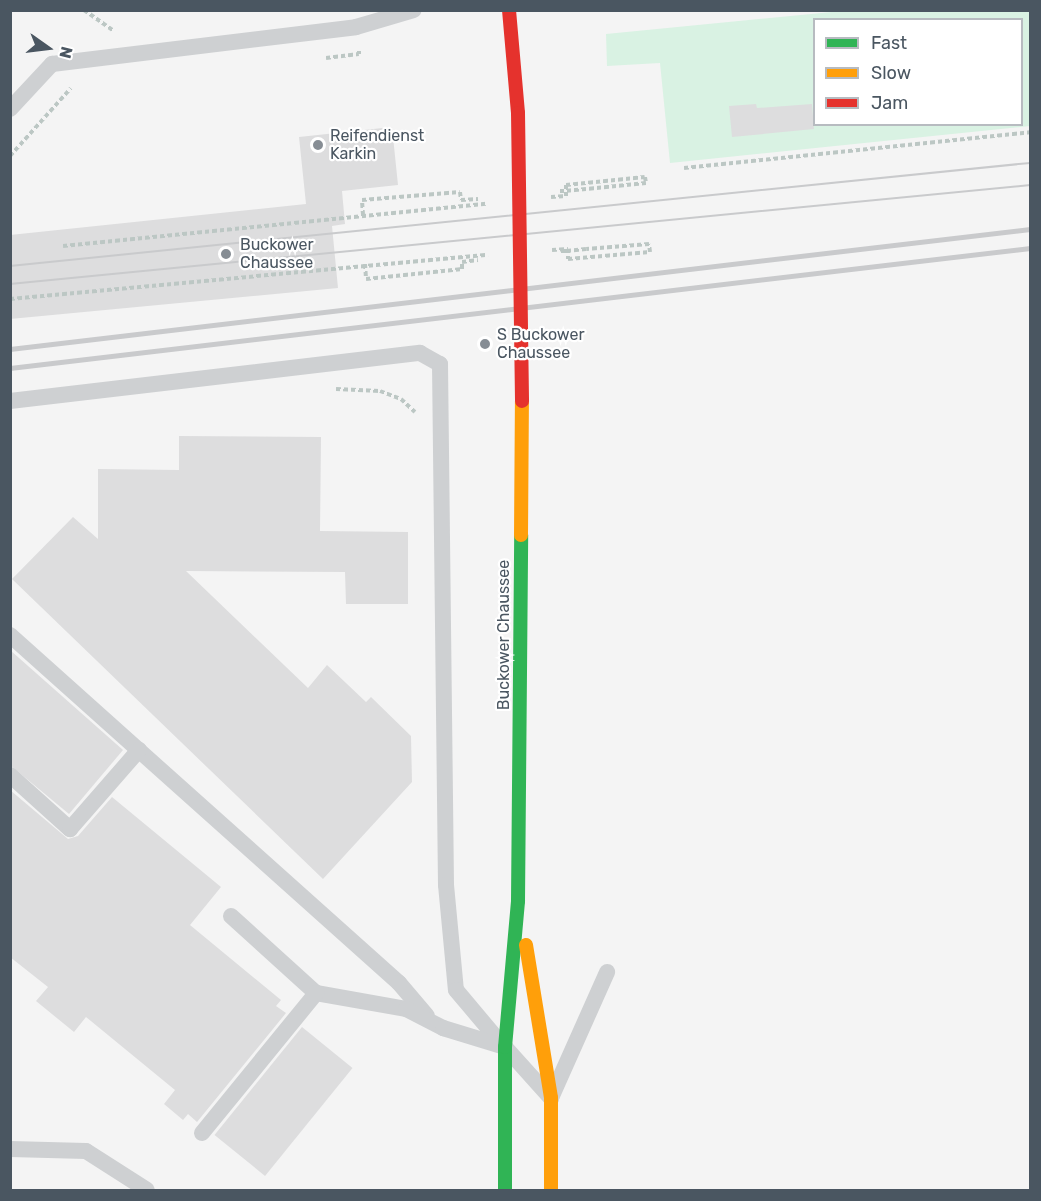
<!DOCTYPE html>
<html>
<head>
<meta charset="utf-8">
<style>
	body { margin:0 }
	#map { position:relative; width:1041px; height:1201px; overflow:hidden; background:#f4f4f4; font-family:Rubik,sans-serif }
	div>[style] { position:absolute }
	.green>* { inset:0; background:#d9f2e3 }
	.building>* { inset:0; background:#ddddde; transform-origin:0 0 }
	.path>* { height:4px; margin-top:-2px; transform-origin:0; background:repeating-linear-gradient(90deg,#bcc7c4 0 4.5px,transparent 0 7.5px) }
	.lane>* { height:16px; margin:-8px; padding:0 8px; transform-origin:8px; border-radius:8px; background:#ced0d2 }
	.fast>* { height:14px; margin:-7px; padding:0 7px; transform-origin:7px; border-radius:7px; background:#30b455 }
	.slow>* { height:14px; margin:-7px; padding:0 7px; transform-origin:7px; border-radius:7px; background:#ff9f0a }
	.jam>* { height:14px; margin:-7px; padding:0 7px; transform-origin:7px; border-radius:7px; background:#e5322d }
	.tram>* { height:1.5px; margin:-0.75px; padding:0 0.75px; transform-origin:0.75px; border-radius:0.75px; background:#c9cacc }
	.rail>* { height:4.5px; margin:-2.25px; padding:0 2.25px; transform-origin:2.25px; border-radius:2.25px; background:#c9cacc }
	.jam-bridge>* { height:14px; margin:-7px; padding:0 7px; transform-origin:7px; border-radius:7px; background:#e5322d }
	.dots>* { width:16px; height:16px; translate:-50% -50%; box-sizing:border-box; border:3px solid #fff; border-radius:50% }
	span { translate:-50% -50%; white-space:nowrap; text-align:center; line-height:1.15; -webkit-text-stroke:4.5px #fff; paint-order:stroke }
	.poi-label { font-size:16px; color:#4a5661 }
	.left { translate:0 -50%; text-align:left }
	.street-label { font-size:16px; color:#4a5661 }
	.frame { position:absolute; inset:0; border:12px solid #4a5661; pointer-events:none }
	.legend { position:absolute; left:813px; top:18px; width:210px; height:108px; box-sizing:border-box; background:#fff; border:2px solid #b7bbc0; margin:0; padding:8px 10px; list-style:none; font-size:18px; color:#4a5661 }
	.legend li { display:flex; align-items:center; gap:12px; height:30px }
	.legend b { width:30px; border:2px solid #b7bbc0 }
	.north { position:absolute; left:18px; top:18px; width:60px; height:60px; -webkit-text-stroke:4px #fff; paint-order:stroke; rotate:104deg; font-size:16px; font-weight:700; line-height:24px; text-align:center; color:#4a5661 }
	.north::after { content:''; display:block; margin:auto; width:21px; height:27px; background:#4a5661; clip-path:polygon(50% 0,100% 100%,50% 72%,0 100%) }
</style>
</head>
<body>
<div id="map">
	<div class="green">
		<div style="clip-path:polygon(evenodd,842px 11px,1030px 11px,1030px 126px,670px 163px,660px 63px,607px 66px,606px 34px,842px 11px,814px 20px,1022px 20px,1022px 124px,814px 124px,814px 20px)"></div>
	</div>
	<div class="building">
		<div style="clip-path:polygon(756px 104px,757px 108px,812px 104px,814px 129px,732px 137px,729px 106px)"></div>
		<div style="clip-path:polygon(392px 127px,398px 185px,342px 191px,345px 224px,332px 226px,338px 288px,10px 319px,10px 235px,306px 204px,299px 137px)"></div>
		<div style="clip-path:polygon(179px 436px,321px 437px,320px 531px,408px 532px,408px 604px,346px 604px,345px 572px,186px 571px,308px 688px,327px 665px,366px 702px,371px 697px,411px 736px,412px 782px,323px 879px,12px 579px,73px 517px,98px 539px,98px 469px,179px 470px)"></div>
		<div style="clip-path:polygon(10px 650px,123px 750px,69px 814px,10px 765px)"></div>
		<div style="clip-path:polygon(10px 790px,68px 839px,78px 836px,112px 797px,221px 887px,190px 925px,281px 1000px,276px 1006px,286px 1013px,197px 1122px,188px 1114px,183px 1120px,164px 1104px,175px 1090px,86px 1017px,74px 1032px,36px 1001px,48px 987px,10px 957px)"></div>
		<div style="left:302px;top:1027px;width:65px;height:139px;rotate:39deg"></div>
	</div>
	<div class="path">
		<div style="left:84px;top:10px;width:35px;rotate:35deg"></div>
		<div style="left:326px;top:58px;width:33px;rotate:-7deg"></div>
		<div style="left:359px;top:54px;width:3px;rotate:-90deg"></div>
		<div style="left:10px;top:156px;width:91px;rotate:-48.1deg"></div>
		<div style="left:684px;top:168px;width:348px;rotate:-5.9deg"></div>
		<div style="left:551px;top:197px;width:15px;rotate:-4deg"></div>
		<div style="left:566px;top:196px;width:11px;rotate:-90deg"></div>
		<div style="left:566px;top:185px;width:79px;rotate:-5.8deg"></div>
		<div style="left:645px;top:177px;width:6px;rotate:81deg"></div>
		<div style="left:646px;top:183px;width:60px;rotate:174.3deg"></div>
		<div style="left:586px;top:189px;width:22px;rotate:175deg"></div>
		<div style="left:564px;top:191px;width:4px;rotate:180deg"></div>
		<div style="left:363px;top:215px;width:15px;rotate:-94deg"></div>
		<div style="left:362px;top:200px;width:98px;rotate:-4.7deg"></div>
		<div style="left:460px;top:192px;width:8px;rotate:83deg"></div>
		<div style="left:461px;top:200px;width:17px;rotate:-3deg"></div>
		<div style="left:63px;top:246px;width:425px;rotate:-5.7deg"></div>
		<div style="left:552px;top:250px;width:16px;rotate:-4deg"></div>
		<div style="left:568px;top:249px;width:10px;rotate:90deg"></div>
		<div style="left:568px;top:259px;width:82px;rotate:-4.9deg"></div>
		<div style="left:650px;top:252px;width:8px;rotate:-97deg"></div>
		<div style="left:649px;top:244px;width:63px;rotate:175.5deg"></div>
		<div style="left:586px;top:249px;width:20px;rotate:174deg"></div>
		<div style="left:566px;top:251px;width:5px;rotate:180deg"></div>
		<div style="left:365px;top:264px;width:15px;rotate:86deg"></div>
		<div style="left:366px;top:279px;width:97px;rotate:-5.9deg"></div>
		<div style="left:462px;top:269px;width:7px;rotate:-90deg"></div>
		<div style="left:462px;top:262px;width:16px;rotate:-7deg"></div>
		<div style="left:10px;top:299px;width:480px;rotate:-5.3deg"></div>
		<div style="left:336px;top:389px;width:44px;rotate:2.6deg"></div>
		<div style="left:380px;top:391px;width:22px;rotate:21deg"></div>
		<div style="left:401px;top:399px;width:19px;rotate:43deg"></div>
	</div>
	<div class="lane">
		<div style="left:10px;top:109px;width:62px;rotate:-47deg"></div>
		<div style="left:52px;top:64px;width:306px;rotate:-6.9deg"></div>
		<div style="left:356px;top:27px;width:60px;rotate:-16.3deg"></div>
		<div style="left:10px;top:401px;width:413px;rotate:-6.7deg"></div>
		<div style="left:420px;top:353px;width:23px;rotate:29deg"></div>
		<div style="left:440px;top:364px;width:521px;rotate:89.34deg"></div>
		<div style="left:446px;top:885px;width:105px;rotate:84.6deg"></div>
		<div style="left:456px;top:990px;width:75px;rotate:49.9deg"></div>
		<div style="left:10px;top:635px;width:522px;rotate:41.82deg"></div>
		<div style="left:399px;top:983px;width:43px;rotate:49.7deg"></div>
		<div style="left:10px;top:775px;width:81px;rotate:42deg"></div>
		<div style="left:70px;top:829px;width:105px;rotate:-48.9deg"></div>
		<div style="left:231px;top:916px;width:115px;rotate:42.2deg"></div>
		<div style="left:316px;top:993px;width:91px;rotate:10.1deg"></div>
		<div style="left:406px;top:1009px;width:42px;rotate:27.2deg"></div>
		<div style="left:443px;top:1028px;width:65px;rotate:17deg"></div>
		<div style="left:505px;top:1047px;width:69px;rotate:48deg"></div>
		<div style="left:551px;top:1098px;width:138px;rotate:-66deg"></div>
		<div style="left:202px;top:1133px;width:181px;rotate:-50.8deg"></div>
		<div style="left:10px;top:1149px;width:76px;rotate:1.5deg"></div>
		<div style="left:86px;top:1151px;width:72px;rotate:32.6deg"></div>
	</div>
	<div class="fast">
		<div style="left:505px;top:1190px;width:143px;rotate:-90deg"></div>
		<div style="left:505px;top:1047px;width:147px;rotate:-84.9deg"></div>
		<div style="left:518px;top:901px;width:366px;rotate:-89.5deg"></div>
	</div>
	<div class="slow">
		<div style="left:521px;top:535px;width:134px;rotate:-89.6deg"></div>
		<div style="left:526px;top:945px;width:155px;rotate:80.7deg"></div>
		<div style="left:551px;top:1098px;width:92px;rotate:90deg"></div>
	</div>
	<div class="jam">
		<div style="left:509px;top:10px;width:103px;rotate:85deg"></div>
	</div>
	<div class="tram">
		<div style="left:10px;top:266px;width:1025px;rotate:-5.77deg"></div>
		<div style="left:10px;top:284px;width:1025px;rotate:-5.54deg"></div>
	</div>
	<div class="rail">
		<div style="left:10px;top:349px;width:1027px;rotate:-6.71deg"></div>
		<div style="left:10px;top:368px;width:1027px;rotate:-6.71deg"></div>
	</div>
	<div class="jam-bridge">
		<div style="left:518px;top:113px;width:288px;rotate:89.2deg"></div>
	</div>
	<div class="dots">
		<div style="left:318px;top:145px;background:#868d94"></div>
		<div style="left:226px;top:254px;background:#868d94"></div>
		<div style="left:485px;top:344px;background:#868d94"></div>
	</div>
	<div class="poi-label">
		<span class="left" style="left:330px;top:145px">Reifendienst<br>Karkin</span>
		<span class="left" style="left:240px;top:254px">Buckower<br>Chaussee</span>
		<span class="left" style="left:497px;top:344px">S Buckower<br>Chaussee</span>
	</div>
	<div class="street-label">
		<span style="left:504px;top:635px;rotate:-90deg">Buckower Chaussee</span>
	</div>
	<div class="frame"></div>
	<ul class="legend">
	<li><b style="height:8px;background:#30b455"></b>Fast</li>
	<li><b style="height:8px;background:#ff9f0a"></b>Slow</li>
	<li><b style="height:8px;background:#e5322d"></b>Jam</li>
	</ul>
	<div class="north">N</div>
</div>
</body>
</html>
